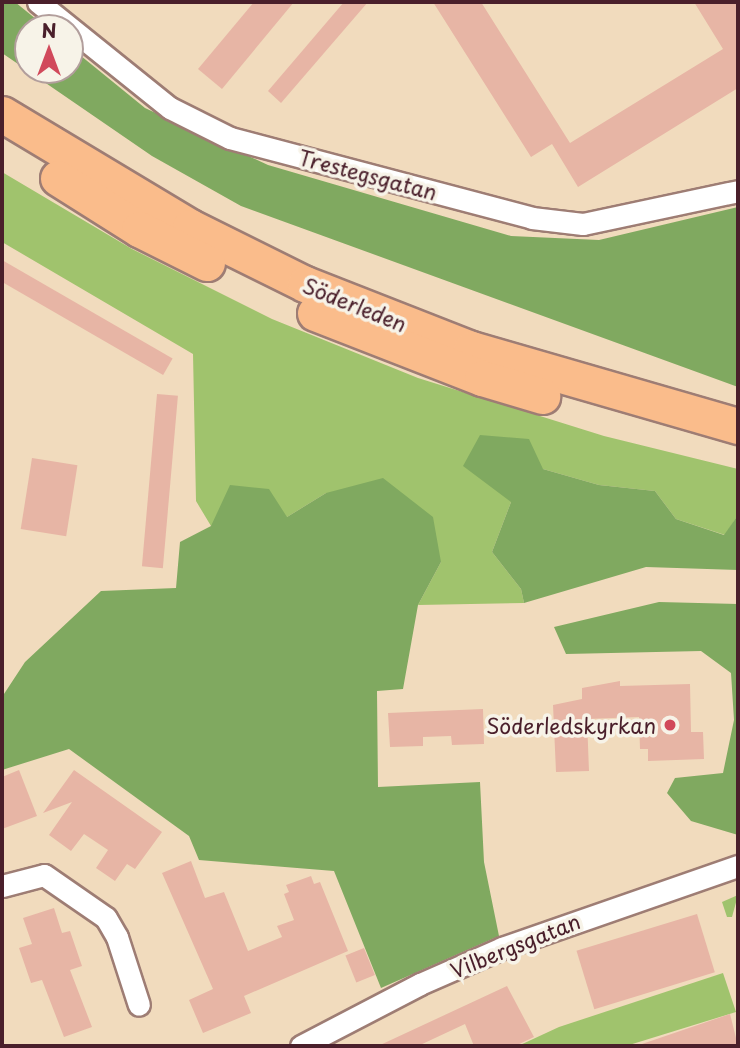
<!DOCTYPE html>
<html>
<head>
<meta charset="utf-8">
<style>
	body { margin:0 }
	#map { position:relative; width:740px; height:1048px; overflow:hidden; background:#f1dbbd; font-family:"Playpen Sans",sans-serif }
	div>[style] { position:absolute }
	.green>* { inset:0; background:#a0c36d }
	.forest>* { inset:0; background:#80a960 }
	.building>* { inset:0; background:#e7b5a5; transform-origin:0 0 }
	.roads { filter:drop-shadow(2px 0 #9e7d74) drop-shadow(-2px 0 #9e7d74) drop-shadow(0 2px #9e7d74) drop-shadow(0 -2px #9e7d74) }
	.minor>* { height:21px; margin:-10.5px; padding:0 10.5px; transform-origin:10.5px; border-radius:10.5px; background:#fff }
	.trunk>* { height:35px; margin:-17.5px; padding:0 17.5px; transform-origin:17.5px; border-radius:17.5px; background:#fabc8b }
	.dots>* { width:19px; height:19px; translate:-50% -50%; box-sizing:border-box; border:4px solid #f7f3e8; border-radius:50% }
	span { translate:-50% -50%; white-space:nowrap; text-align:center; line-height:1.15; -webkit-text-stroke:7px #f7f3e8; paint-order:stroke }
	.street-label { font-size:21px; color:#4a1f2b }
	.poi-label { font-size:21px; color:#4a1f2b }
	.right { translate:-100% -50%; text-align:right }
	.frame { position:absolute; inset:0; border:4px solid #4a1f2b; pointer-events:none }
	.north { position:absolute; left:14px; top:14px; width:70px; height:70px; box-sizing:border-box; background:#f7f3e8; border:2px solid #b29e9c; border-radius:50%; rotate:0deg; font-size:19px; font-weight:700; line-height:28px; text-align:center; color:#4a1f2b }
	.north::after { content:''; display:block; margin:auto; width:24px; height:32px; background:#d1495b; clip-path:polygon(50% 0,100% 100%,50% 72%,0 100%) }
</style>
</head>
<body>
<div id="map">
	<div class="green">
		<div style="clip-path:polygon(2px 172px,132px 249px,272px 319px,418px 378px,604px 436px,738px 469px,738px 515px,725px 535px,676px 519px,655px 491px,599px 485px,543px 469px,511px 502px,492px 552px,521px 589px,524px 603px,418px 605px,441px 562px,326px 493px,287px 517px,211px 526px,196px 501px,193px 354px,2px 242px)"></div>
		<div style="clip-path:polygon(738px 895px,732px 917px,727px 917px,722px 902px)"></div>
		<div style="clip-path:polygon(723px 973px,736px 1012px,626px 1046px,518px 1046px,559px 1027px)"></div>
	</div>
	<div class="forest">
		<div style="clip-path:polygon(2px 2px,15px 2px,47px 28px,28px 28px,28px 70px,70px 70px,70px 47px,145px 108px,268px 165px,511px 236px,599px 240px,738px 207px,738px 387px,241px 206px,152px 156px,2px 53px)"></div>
		<div style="clip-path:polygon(480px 435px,529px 439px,543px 469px,599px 485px,655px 491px,676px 519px,724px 535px,738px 515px,738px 570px,646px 567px,524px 603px,521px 589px,492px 552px,511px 502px,463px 466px)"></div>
		<div style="clip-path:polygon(383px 478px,433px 517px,441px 562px,418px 605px,403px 689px,377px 691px,378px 787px,480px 782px,484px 862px,499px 936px,381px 988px,334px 871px,199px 860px,189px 836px,69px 749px,2px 770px,2px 697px,25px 662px,101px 591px,176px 588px,180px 542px,211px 526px,230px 485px,269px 489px,287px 517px,326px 493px)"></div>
		<div style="clip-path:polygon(659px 602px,738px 604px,738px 835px,691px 821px,667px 793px,675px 778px,723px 773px,734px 720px,731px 673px,701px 651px,566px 654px,554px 627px)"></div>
	</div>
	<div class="building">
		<div style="clip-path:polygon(254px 2px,294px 2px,222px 89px,198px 69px)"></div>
		<div style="clip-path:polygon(344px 2px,368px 2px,281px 103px,268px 91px)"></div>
		<div style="clip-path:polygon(433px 2px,481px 2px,570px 143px,723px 49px,694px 2px,738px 2px,738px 88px,578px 187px,552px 144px,531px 157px)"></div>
		<div style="left:2px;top:260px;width:197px;height:19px;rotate:30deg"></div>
		<div style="left:157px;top:394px;width:21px;height:173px;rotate:5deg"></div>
		<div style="left:32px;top:458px;width:46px;height:72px;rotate:9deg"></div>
		<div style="clip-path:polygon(620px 681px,620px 686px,690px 684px,691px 732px,703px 732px,704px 759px,648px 761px,648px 749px,640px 749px,639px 717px,587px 719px,589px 771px,556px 772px,553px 705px,582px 699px,582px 688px)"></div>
		<div style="clip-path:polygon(483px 709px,484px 744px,452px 745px,451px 736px,423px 737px,423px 746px,390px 747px,388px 713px)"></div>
		<div style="clip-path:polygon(19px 770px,37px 816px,2px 829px,2px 777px)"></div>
		<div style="clip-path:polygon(74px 770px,162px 832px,135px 869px,127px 864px,115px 881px,96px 868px,108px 850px,84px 834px,71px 851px,49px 835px,72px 802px,43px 813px)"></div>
		<div style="clip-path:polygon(191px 861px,205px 898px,224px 892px,248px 951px,282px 937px,277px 926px,294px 920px,284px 894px,289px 892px,286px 885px,311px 876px,314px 884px,320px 882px,348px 951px,244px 996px,251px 1013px,203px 1033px,189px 1000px,213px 989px,162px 873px)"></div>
		<div style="clip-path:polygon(54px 908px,62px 933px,70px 931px,82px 966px,70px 970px,92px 1027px,64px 1037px,42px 980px,31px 983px,19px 948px,32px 944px,23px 918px)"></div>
		<div style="left:697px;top:914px;width:61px;height:126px;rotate:73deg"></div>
		<div style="left:364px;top:948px;width:29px;height:20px;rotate:68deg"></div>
		<div style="clip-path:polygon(507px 986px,534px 1037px,515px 1046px,474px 1046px,465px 1024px,418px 1046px,378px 1046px)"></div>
		<div style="clip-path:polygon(730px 1014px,738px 1046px,642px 1046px,642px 1044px)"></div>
	</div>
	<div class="roads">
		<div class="minor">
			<div style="left:38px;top:2px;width:169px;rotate:38.8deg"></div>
			<div style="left:170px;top:108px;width:67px;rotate:26.6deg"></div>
			<div style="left:230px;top:138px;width:312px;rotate:14.8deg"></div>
			<div style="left:532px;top:218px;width:51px;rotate:6.7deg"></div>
			<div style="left:583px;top:224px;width:158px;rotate:-12deg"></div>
			<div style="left:2px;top:886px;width:43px;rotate:-14.7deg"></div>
			<div style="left:44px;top:875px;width:75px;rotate:34.7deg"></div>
			<div style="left:106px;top:918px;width:22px;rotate:60deg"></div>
			<div style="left:117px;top:937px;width:71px;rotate:72.1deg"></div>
			<div style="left:301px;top:1046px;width:134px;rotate:-27.5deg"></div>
			<div style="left:420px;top:984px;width:90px;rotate:-23.7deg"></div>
			<div style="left:502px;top:948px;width:250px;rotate:-19.2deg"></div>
		</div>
		<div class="trunk">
			<div style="left:2px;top:114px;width:219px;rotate:31deg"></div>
			<div style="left:190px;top:227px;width:128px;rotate:26.4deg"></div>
			<div style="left:305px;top:284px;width:178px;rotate:21.4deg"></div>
			<div style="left:471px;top:349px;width:278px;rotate:16.1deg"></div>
			<div style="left:58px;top:178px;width:96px;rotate:32.2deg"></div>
			<div style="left:139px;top:229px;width:76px;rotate:26.6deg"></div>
			<div style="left:315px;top:313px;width:179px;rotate:21.3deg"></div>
			<div style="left:482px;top:378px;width:63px;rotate:16.7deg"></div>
		</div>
	</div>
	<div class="dots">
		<div style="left:670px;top:725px;background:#d1495b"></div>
	</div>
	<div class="street-label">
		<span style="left:368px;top:174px;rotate:15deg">Trestegsgatan</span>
		<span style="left:355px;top:304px;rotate:22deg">Söderleden</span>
		<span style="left:515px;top:945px;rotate:-22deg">Vilbergsgatan</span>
	</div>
	<div class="poi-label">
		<span class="right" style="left:656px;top:725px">Söderledskyrkan</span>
	</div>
	<div class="frame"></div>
	<div class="north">N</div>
</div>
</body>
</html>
